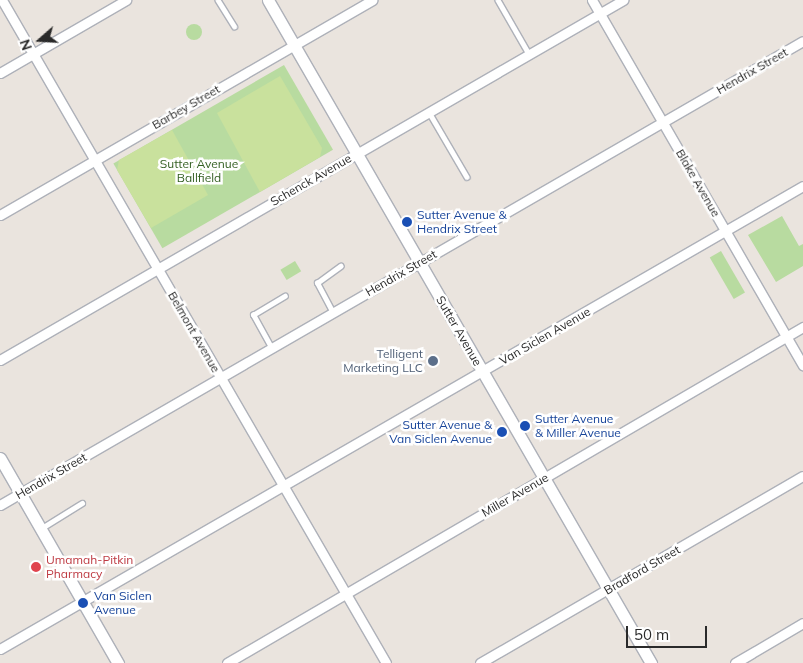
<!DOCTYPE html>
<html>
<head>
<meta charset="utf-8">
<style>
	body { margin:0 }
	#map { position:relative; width:803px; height:663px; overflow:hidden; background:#eae4de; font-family:Mulish,sans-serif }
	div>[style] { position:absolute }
	.green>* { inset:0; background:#b8dba0; transform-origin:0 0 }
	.round { border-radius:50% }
	.pitch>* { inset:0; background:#c9e19d }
	.roads { filter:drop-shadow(1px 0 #aeb1b9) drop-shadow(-1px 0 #aeb1b9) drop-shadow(0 1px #aeb1b9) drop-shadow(0 -1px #aeb1b9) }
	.service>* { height:4.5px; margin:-2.25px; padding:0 2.25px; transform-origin:2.25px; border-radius:2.25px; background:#fff }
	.minor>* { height:9px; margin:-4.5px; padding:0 4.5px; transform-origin:4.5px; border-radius:4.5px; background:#fff }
	.tertiary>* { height:11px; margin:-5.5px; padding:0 5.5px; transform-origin:5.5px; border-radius:5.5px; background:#fff }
	.dots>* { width:14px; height:14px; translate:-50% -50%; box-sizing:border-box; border:2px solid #fff; border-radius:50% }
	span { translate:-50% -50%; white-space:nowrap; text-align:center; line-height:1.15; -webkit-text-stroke:5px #fff; paint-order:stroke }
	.street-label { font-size:12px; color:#2a2a2a }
	.park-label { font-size:12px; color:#335f22 }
	.transit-label { font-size:12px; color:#164399 }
	.left { translate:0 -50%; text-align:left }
	.right { translate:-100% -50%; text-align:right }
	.service-label { font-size:12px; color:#4e5e75 }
	.health-label { font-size:12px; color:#be3a42 }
	.north { position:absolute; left:15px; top:15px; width:50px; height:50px; -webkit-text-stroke:4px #fff; paint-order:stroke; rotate:251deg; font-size:14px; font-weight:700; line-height:20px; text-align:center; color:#2a2a2a }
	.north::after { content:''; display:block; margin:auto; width:18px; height:22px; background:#2a2a2a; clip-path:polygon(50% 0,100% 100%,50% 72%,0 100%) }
	.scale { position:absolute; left:626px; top:626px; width:81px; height:22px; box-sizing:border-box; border:2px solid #2a2a2a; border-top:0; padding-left:6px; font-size:15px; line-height:18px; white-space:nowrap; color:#2a2a2a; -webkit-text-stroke:4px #fff; paint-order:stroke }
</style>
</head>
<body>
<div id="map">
	<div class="green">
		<div class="round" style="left:186px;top:24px;width:16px;height:16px"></div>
		<div style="left:284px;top:65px;width:98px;height:197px;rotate:60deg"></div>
		<div style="clip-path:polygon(782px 216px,799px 246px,803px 244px,803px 266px,776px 282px,748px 235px)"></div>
		<div style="left:721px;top:251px;width:48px;height:13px;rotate:60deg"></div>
		<div style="left:295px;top:261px;width:12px;height:17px;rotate:59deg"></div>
	</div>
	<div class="pitch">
		<div style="clip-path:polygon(280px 76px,322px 148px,320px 157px,260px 192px,217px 113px)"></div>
		<div style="clip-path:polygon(172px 130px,208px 195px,151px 228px,117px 170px,119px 160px)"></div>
	</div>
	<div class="roads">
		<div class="service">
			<div style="left:218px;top:0;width:31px;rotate:58deg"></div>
			<div style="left:498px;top:0;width:62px;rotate:60.1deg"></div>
			<div style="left:429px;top:112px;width:75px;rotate:59.7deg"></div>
			<div style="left:333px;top:313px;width:34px;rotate:-118deg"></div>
			<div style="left:317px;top:283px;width:29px;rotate:-36deg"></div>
			<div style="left:272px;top:349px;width:39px;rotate:-119deg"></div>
			<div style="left:253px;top:315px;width:37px;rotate:-31deg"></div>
			<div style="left:42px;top:528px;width:47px;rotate:-32deg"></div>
		</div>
		<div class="minor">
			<div style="left:2px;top:0;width:766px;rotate:59.92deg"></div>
			<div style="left:592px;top:0;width:422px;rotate:60deg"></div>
			<div style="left:0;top:73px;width:146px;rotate:-30.1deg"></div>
			<div style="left:0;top:215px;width:430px;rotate:-30deg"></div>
			<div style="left:0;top:360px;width:720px;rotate:-30.02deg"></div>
			<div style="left:0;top:505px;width:927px;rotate:-30.02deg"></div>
			<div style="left:0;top:649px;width:927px;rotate:-29.97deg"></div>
			<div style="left:227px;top:663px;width:667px;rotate:-30.26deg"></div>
			<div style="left:480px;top:663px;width:373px;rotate:-30.1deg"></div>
			<div style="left:735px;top:663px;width:79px;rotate:-30.5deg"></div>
		</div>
		<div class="tertiary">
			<div style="left:268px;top:0;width:766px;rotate:59.99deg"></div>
			<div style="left:0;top:458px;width:237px;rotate:60.1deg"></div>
		</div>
	</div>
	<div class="dots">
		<div style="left:407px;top:222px;background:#1a4fb4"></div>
		<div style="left:433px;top:361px;background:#5c6f8a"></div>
		<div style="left:525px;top:426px;background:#1a4fb4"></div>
		<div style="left:502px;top:432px;background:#1a4fb4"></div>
		<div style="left:36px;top:567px;background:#e0444e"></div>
		<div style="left:83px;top:603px;background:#1a4fb4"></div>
	</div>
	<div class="street-label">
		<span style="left:752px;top:71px;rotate:-30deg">Hendrix Street</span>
		<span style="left:186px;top:107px;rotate:-30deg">Barbey Street</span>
		<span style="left:311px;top:180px;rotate:-30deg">Schenck Avenue</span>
		<span style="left:698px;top:183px;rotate:60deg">Blake Avenue</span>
		<span style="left:401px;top:273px;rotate:-30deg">Hendrix Street</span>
		<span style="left:459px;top:331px;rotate:60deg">Sutter Avenue</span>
		<span style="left:194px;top:332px;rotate:60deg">Belmont Avenue</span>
		<span style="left:545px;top:336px;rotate:-30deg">Van Siclen Avenue</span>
		<span style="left:51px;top:476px;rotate:-30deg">Hendrix Street</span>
		<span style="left:515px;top:495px;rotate:-30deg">Miller Avenue</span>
		<span style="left:642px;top:570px;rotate:-30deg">Bradford Street</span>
	</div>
	<div class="park-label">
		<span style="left:199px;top:171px">Sutter Avenue<br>Ballfield</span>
	</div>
	<div class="transit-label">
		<span class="left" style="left:417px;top:222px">Sutter Avenue &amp;<br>Hendrix Street</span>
		<span class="left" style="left:535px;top:426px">Sutter Avenue<br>&amp; Miller Avenue</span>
		<span class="right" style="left:492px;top:432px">Sutter Avenue &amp;<br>Van Siclen Avenue</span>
		<span class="left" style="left:94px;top:603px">Van Siclen<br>Avenue</span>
	</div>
	<div class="service-label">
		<span class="right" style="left:423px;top:361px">Telligent<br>Marketing LLC</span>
	</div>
	<div class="health-label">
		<span class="left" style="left:46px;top:567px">Umamah-Pitkin<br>Pharmacy</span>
	</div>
	<div class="north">N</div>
	<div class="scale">50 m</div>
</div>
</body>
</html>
